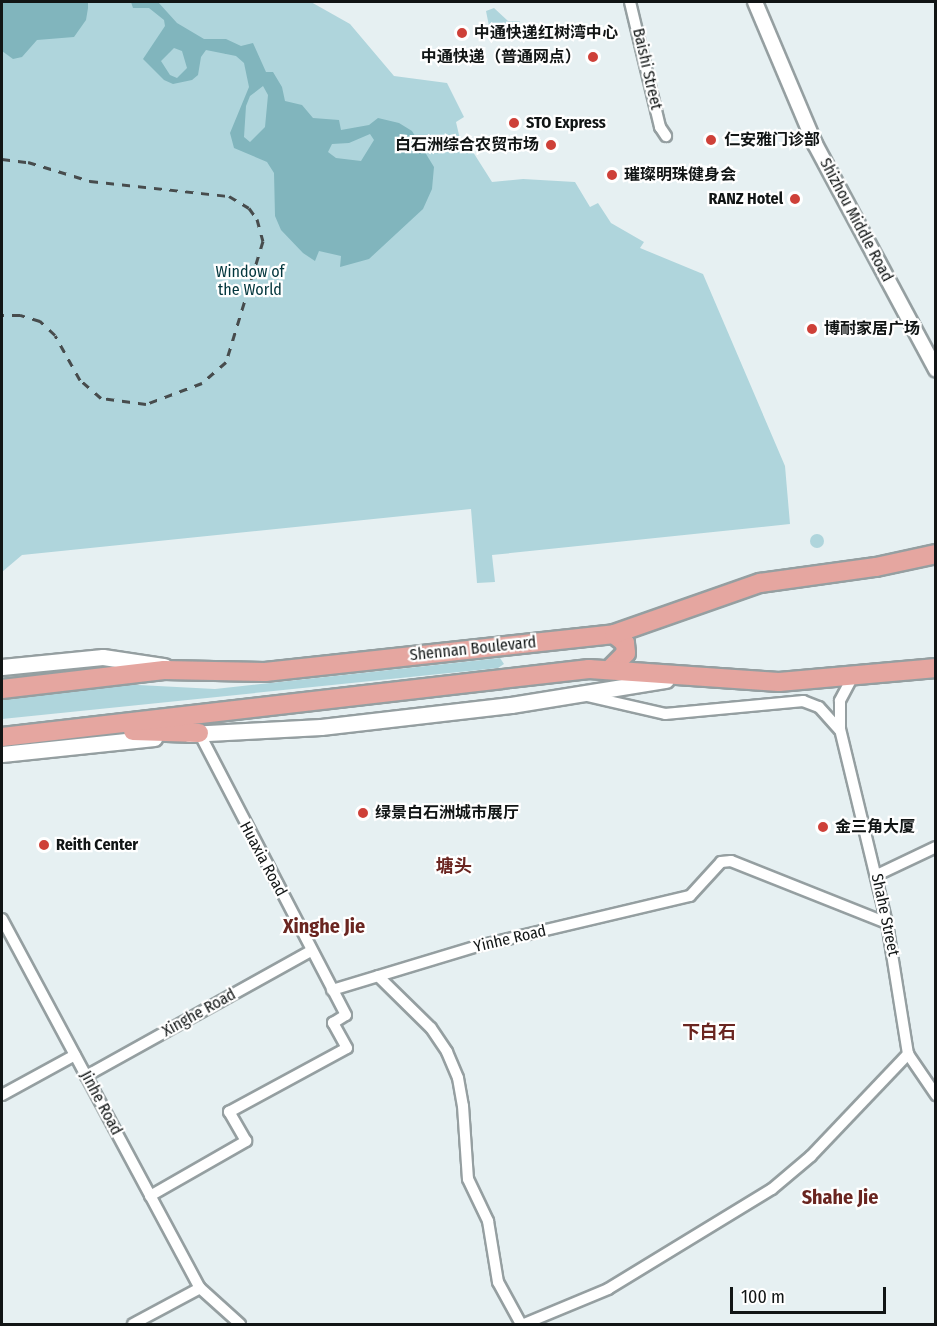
<!DOCTYPE html>
<html>
<head>
<meta charset="utf-8">
<style>
	body { margin:0 }
	#map { position:relative; width:937px; height:1326px; overflow:hidden; background:#e6f0f2; font-family:"Fira Sans Condensed","Noto Sans SC",sans-serif }
	div>[style] { position:absolute }
	.green>* { inset:0; background:#afd5dc }
	.round { border-radius:50% }
	.water>* { inset:0; background:#81b5bd }
	.roads { filter:drop-shadow(2px 0 #959fa1) drop-shadow(-2px 0 #959fa1) drop-shadow(0 2px #959fa1) drop-shadow(0 -2px #959fa1) }
	.minor>* { height:10px; margin:-5px; padding:0 5px; transform-origin:5px; border-radius:5px; background:#fff }
	.tertiary>* { height:14px; margin:-7px; padding:0 7px; transform-origin:7px; border-radius:7px; background:#fff }
	.secondary>* { height:15px; margin:-7.5px; padding:0 7.5px; transform-origin:7.5px; border-radius:7.5px; background:#fff }
	.primary>* { height:18px; margin:-9px; padding:0 9px; transform-origin:9px; border-radius:9px; background:#e5a6a0 }
	.rail>* { height:3px; margin-top:-1.5px; transform-origin:0; background:repeating-linear-gradient(90deg,#474c4d 0 8px,transparent 0 16px) }
	.dots>* { width:16px; height:16px; translate:-50% -50%; box-sizing:border-box; border:3px solid #fff; border-radius:50% }
	span { translate:-50% -50%; white-space:nowrap; text-align:center; line-height:1.15; -webkit-text-stroke:4.5px #fff; paint-order:stroke }
	.poi-label { font-size:16px; color:#111515; font-weight:700 }
	.left { translate:0 -50%; text-align:left }
	.right { translate:-100% -50%; text-align:right }
	.street-label { font-size:16px; color:#111515 }
	.park-label { font-size:16px; color:#02363d }
	.neighbourhood-label { font-size:18px; color:#6a2520; font-weight:700 }
	.quarter-label { font-size:20px; color:#6a2520; font-weight:700 }
	.frame { position:absolute; inset:0; border:3px solid #111515; pointer-events:none }
	.scale { position:absolute; left:730px; top:1287px; width:156px; height:27px; box-sizing:border-box; border:3px solid #111515; border-top:0; padding-left:8px; font-size:18px; line-height:21px; white-space:nowrap; color:#111515; -webkit-text-stroke:4px #fff; paint-order:stroke }
</style>
</head>
<body>
<div id="map">
	<div class="green">
		<div style="clip-path:polygon(2px 2px,311px 2px,350px 24px,394px 76px,447px 83px,464px 117px,456px 122px,462px 148px,473px 152px,492px 182px,523px 179px,575px 182px,590px 207px,598px 203px,611px 223px,644px 242px,640px 248px,703px 274px,785px 466px,790px 524px,492px 555px,495px 582px,477px 583px,471px 509px,22px 555px,2px 572px)"></div>
		<div style="clip-path:polygon(494px 8px,508px 21px,520px 21px,503px 39px,492px 37px,490px 31px,486px 11px)"></div>
		<div class="round" style="left:810px;top:534px;width:14px;height:14px"></div>
		<div style="clip-path:polygon(500px 658px,504px 664px,498px 668px,2px 719px,2px 694px,100px 683px,215px 689px)"></div>
	</div>
	<div class="water">
		<div style="clip-path:polygon(2px 2px,88px 2px,88px 8px,86px 20px,74px 37px,37px 40px,22px 57px,13px 59px,2px 51px)"></div>
		<div style="clip-path:polygon(evenodd,131px 2px,158px 2px,177px 23px,204px 39px,226px 39px,241px 46px,253px 43px,266px 72px,273px 72px,282px 87px,285px 101px,302px 105px,313px 118px,339px 120px,341px 130px,369px 125px,378px 118px,399px 123px,412px 131px,434px 167px,432px 189px,423px 209px,369px 259px,340px 267px,341px 256px,319px 251px,315px 261px,303px 253px,281px 230px,275px 216px,274px 173px,267px 162px,234px 148px,230px 133px,249px 87px,244px 63px,236px 56px,206px 50px,201px 57px,198px 75px,192px 80px,173px 84px,164px 80px,143px 59px,165px 26px,164px 20px,149px 8px,133px 8px,131px 2px,174px 48px,182px 51px,187px 68px,177px 78px,170px 75px,161px 61px,174px 48px,131px 2px,263px 86px,268px 95px,265px 127px,250px 142px,244px 137px,246px 106px,250px 96px,263px 86px,131px 2px,370px 134px,374px 140px,361px 161px,336px 158px,328px 152px,332px 144px,349px 143px,370px 134px)"></div>
	</div>
	<div class="roads">
		<div class="minor">
			<div style="left:630px;top:2px;width:129px;rotate:76.5deg"></div>
			<div style="left:660px;top:127px;width:11px;rotate:56deg"></div>
			<div style="left:852px;top:678px;width:26px;rotate:118deg"></div>
			<div style="left:840px;top:701px;width:28px;rotate:90deg"></div>
			<div style="left:840px;top:729px;width:200px;rotate:76.4deg"></div>
			<div style="left:887px;top:923px;width:133px;rotate:80.9deg"></div>
			<div style="left:908px;top:1054px;width:50px;rotate:55.7deg"></div>
			<div style="left:587px;top:696px;width:80px;rotate:13deg"></div>
			<div style="left:665px;top:714px;width:139px;rotate:-5.4deg"></div>
			<div style="left:803px;top:701px;width:17px;rotate:21deg"></div>
			<div style="left:819px;top:707px;width:30px;rotate:48deg"></div>
			<div style="left:877px;top:875px;width:65px;rotate:-25.4deg"></div>
			<div style="left:2px;top:919px;width:419px;rotate:61.8deg"></div>
			<div style="left:200px;top:1288px;width:54px;rotate:42deg"></div>
			<div style="left:378px;top:976px;width:74px;rotate:44.5deg"></div>
			<div style="left:431px;top:1028px;width:29px;rotate:56deg"></div>
			<div style="left:447px;top:1052px;width:28px;rotate:67deg"></div>
			<div style="left:458px;top:1078px;width:28px;rotate:80deg"></div>
			<div style="left:463px;top:1106px;width:73px;rotate:86.1deg"></div>
			<div style="left:468px;top:1179px;width:47px;rotate:64.5deg"></div>
			<div style="left:488px;top:1221px;width:62px;rotate:80.7deg"></div>
			<div style="left:498px;top:1282px;width:48px;rotate:61.3deg"></div>
			<div style="left:332px;top:990px;width:148px;rotate:-16.8deg"></div>
			<div style="left:474px;top:947px;width:222px;rotate:-13.3deg"></div>
			<div style="left:690px;top:896px;width:46px;rotate:-47.6deg"></div>
			<div style="left:721px;top:862px;width:10px;rotate:-6deg"></div>
			<div style="left:731px;top:861px;width:168px;rotate:21.7deg"></div>
			<div style="left:86px;top:1076px;width:257px;rotate:-29.1deg"></div>
			<div style="left:2px;top:1095px;width:83px;rotate:-28.7deg"></div>
			<div style="left:150px;top:1196px;width:111px;rotate:-29.8deg"></div>
			<div style="left:246px;top:1141px;width:34px;rotate:-120deg"></div>
			<div style="left:229px;top:1112px;width:134px;rotate:-28.5deg"></div>
			<div style="left:347px;top:1048px;width:29px;rotate:-119deg"></div>
			<div style="left:333px;top:1023px;width:15px;rotate:-32deg"></div>
			<div style="left:346px;top:1015px;width:318px;rotate:-117.5deg"></div>
			<div style="left:133px;top:1324px;width:76px;rotate:-28.2deg"></div>
			<div style="left:524px;top:1324px;width:91px;rotate:-22.6deg"></div>
			<div style="left:608px;top:1289px;width:192px;rotate:-31.4deg"></div>
			<div style="left:772px;top:1189px;width:51px;rotate:-40.2deg"></div>
			<div style="left:811px;top:1156px;width:141px;rotate:-46.4deg"></div>
		</div>
		<div class="tertiary">
			<div style="left:755px;top:2px;width:154px;rotate:67.1deg"></div>
			<div style="left:815px;top:144px;width:256px;rotate:61.8deg"></div>
		</div>
		<div class="secondary">
			<div style="left:2px;top:667px;width:101px;rotate:-5.7deg"></div>
			<div style="left:103px;top:657px;width:62px;rotate:8.4deg"></div>
			<div style="left:189px;top:734px;width:132px;rotate:-3deg"></div>
			<div style="left:321px;top:727px;width:191px;rotate:-6.6deg"></div>
			<div style="left:511px;top:705px;width:157px;rotate:-9.2deg"></div>
			<div style="left:2px;top:754px;width:153px;rotate:-6deg"></div>
		</div>
		<div class="primary">
			<div style="left:611px;top:668px;width:21px;rotate:-45deg"></div>
			<div style="left:626px;top:653px;width:10px;rotate:-96deg"></div>
			<div style="left:625px;top:643px;width:14px;rotate:-141deg"></div>
			<div style="left:2px;top:689px;width:163px;rotate:-6.7deg"></div>
			<div style="left:164px;top:670px;width:101px;rotate:1.1deg"></div>
			<div style="left:265px;top:672px;width:351px;rotate:-6.2deg"></div>
			<div style="left:614px;top:634px;width:155px;rotate:-19.3deg"></div>
			<div style="left:760px;top:583px;width:117px;rotate:-7.9deg"></div>
			<div style="left:876px;top:567px;width:61px;rotate:-12.2deg"></div>
			<div style="left:133px;top:731px;width:66px;rotate:1.7deg"></div>
			<div style="left:2px;top:737px;width:591px;rotate:-6.61deg"></div>
			<div style="left:589px;top:669px;width:190px;rotate:3.9deg"></div>
			<div style="left:779px;top:682px;width:158px;rotate:-5.1deg"></div>
		</div>
	</div>
	<div class="rail">
		<div style="left:2px;top:159px;width:26px;rotate:7deg"></div>
		<div style="left:28px;top:162px;width:65px;rotate:17deg"></div>
		<div style="left:90px;top:181px;width:140px;rotate:6.2deg"></div>
		<div style="left:229px;top:196px;width:23px;rotate:31deg"></div>
		<div style="left:249px;top:208px;width:14px;rotate:54deg"></div>
		<div style="left:257px;top:219px;width:23px;rotate:75deg"></div>
		<div style="left:263px;top:241px;width:127px;rotate:107deg"></div>
		<div style="left:226px;top:362px;width:32px;rotate:139deg"></div>
		<div style="left:202px;top:383px;width:60px;rotate:159.4deg"></div>
		<div style="left:146px;top:404px;width:45px;rotate:-172.4deg"></div>
		<div style="left:101px;top:398px;width:28px;rotate:-139deg"></div>
		<div style="left:80px;top:380px;width:51px;rotate:-119.1deg"></div>
		<div style="left:55px;top:335px;width:21px;rotate:-137deg"></div>
		<div style="left:40px;top:321px;width:21px;rotate:-163deg"></div>
		<div style="left:20px;top:315px;width:18px;rotate:180deg"></div>
	</div>
	<div class="dots">
		<div style="left:462px;top:33px;background:#ce4038"></div>
		<div style="left:593px;top:57px;background:#ce4038"></div>
		<div style="left:514px;top:123px;background:#ce4038"></div>
		<div style="left:711px;top:140px;background:#ce4038"></div>
		<div style="left:551px;top:145px;background:#ce4038"></div>
		<div style="left:612px;top:175px;background:#ce4038"></div>
		<div style="left:795px;top:199px;background:#ce4038"></div>
		<div style="left:812px;top:329px;background:#ce4038"></div>
		<div style="left:363px;top:813px;background:#ce4038"></div>
		<div style="left:823px;top:827px;background:#ce4038"></div>
		<div style="left:44px;top:845px;background:#ce4038"></div>
	</div>
	<div class="poi-label">
		<span class="left" style="left:474px;top:33px">中通快递红树湾中心</span>
		<span class="right" style="left:581px;top:57px">中通快递（普通网点）</span>
		<span class="left" style="left:526px;top:123px">STO Express</span>
		<span class="left" style="left:724px;top:140px">仁安雅门诊部</span>
		<span class="right" style="left:539px;top:145px">白石洲综合农贸市场</span>
		<span class="left" style="left:624px;top:175px">璀璨明珠健身会</span>
		<span class="right" style="left:783px;top:199px">RANZ Hotel</span>
		<span class="left" style="left:824px;top:329px">博耐家居广场</span>
		<span class="left" style="left:375px;top:813px">绿景白石洲城市展厅</span>
		<span class="left" style="left:835px;top:827px">金三角大厦</span>
		<span class="left" style="left:56px;top:845px">Reith Center</span>
	</div>
	<div class="street-label">
		<span style="left:647px;top:69px;rotate:77deg">Baishi Street</span>
		<span style="left:856px;top:220px;rotate:62deg">Shizhou Middle Road</span>
		<span style="left:473px;top:649px;rotate:-6deg">Shennan Boulevard</span>
		<span style="left:263px;top:859px;rotate:62deg">Huaxia Road</span>
		<span style="left:885px;top:915px;rotate:78deg">Shahe Street</span>
		<span style="left:510px;top:939px;rotate:-13deg">Yinhe Road</span>
		<span style="left:199px;top:1013px;rotate:-29deg">Xinghe Road</span>
		<span style="left:101px;top:1103px;rotate:62deg">Jinhe Road</span>
	</div>
	<div class="park-label">
		<span style="left:250px;top:281px">Window of<br>the World</span>
	</div>
	<div class="neighbourhood-label">
		<span style="left:454px;top:866px">塘头</span>
		<span style="left:709px;top:1032px">下白石</span>
	</div>
	<div class="quarter-label">
		<span style="left:324px;top:926px">Xinghe Jie</span>
		<span style="left:840px;top:1197px">Shahe Jie</span>
	</div>
	<div class="frame"></div>
	<div class="scale">100 m</div>
</div>
</body>
</html>
